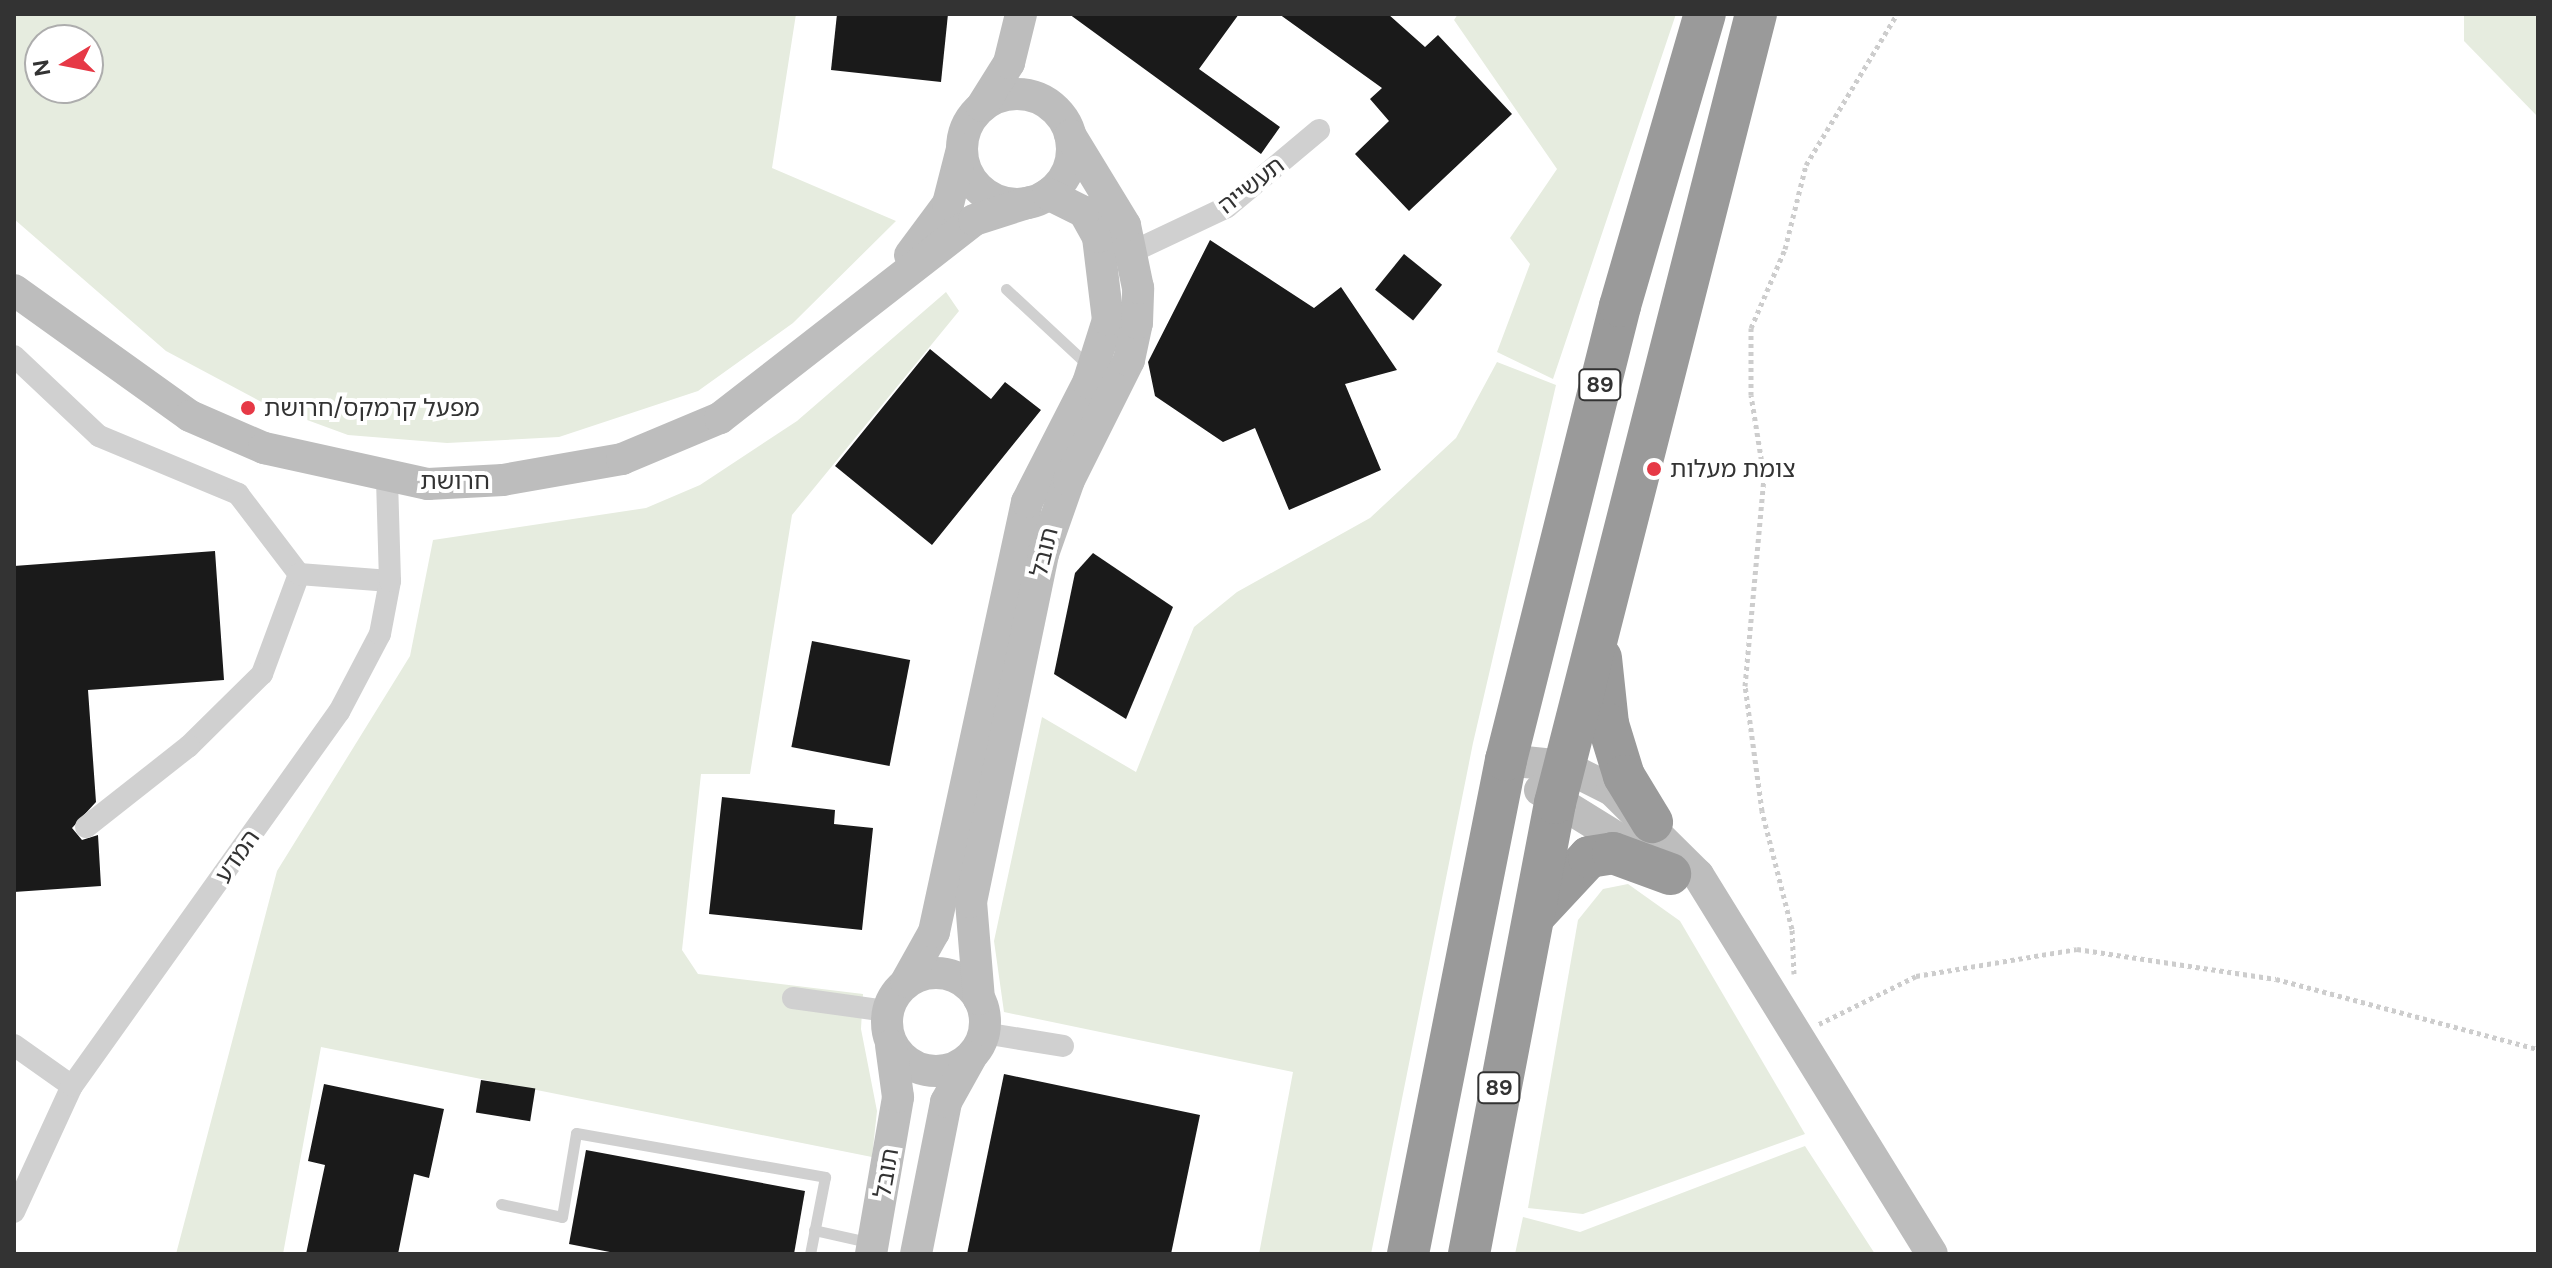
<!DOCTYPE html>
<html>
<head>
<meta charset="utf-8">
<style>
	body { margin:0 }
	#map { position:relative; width:2552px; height:1268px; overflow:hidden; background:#fff; font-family:"DM Sans","Noto Sans Hebrew",sans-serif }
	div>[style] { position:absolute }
	.green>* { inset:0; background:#e6ecdf }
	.building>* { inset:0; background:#1a1a1a; transform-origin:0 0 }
	.path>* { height:5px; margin-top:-2.5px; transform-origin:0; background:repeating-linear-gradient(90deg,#cdcdcd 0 4px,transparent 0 8px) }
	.lane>* { height:11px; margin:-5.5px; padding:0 5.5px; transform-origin:5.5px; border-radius:5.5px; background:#d0d0d0 }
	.street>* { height:22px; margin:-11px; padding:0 11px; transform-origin:11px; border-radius:11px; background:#d0d0d0 }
	.secondary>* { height:32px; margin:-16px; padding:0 16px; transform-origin:16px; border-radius:16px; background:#bdbdbd }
	.secondary>.ring { margin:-16px; padding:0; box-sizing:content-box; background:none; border:32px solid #bdbdbd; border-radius:50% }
	.highway>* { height:42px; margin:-21px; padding:0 21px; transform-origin:21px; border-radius:21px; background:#9a9a9a }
	.dots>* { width:22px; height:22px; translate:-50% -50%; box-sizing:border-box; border:4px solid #fff; border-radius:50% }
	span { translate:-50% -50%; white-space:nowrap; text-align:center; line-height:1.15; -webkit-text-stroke:8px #fff; paint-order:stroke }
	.shield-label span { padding:2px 6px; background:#fff; border:2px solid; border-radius:6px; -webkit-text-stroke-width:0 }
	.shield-label { font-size:22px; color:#333; font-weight:700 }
	.street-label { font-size:24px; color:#333 }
	.poi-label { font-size:24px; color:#333 }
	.left { translate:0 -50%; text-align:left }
	.frame { position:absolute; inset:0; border:16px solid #333; pointer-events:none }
	.north { position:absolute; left:24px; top:24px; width:80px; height:80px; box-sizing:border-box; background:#fff; border:2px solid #adadad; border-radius:50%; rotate:260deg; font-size:22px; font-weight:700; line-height:32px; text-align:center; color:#333 }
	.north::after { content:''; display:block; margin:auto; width:28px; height:36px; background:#e63946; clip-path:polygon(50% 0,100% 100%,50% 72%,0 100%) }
</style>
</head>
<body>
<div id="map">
	<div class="green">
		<div style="clip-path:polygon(evenodd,14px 14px,796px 14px,772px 168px,896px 221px,793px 323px,698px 391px,559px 437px,447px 443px,348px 435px,269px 406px,166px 351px,14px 219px,14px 14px,88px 40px,88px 88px,40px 88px,40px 40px,88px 40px)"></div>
		<div style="clip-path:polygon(1458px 14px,1676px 14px,1553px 379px,1497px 352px,1530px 264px,1510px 238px,1557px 169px,1454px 20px)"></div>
		<div style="clip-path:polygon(2464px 14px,2538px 14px,2538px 117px,2464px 41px)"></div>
		<div style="clip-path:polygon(946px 292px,959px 311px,792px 515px,750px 774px,701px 774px,682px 950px,698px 974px,863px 994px,861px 1029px,877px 1111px,872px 1157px,321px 1047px,283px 1254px,176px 1254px,277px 871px,410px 656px,433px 540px,646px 508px,700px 485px,797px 421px)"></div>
		<div style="clip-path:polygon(1497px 362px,1556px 385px,1473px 743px,1371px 1254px,1259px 1254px,1293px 1072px,1004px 1012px,994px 941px,1042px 717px,1136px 772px,1194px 627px,1237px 592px,1370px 518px,1456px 438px)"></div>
		<div style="clip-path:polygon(1628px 884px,1680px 921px,1805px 1134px,1583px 1214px,1528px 1208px,1578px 920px,1603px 889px)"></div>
		<div style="clip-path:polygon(1805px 1146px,1875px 1254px,1515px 1254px,1523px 1217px,1580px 1232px)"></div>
	</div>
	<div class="building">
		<div style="clip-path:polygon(837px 14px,948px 14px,941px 82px,831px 70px)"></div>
		<div style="clip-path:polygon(1069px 14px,1239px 14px,1199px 69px,1280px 127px,1261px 154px)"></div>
		<div style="clip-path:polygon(1279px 14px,1388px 14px,1425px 47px,1438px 35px,1512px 114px,1409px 211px,1355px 154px,1389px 121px,1370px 99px,1382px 88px)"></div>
		<div style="clip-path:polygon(1210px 240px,1314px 308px,1341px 287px,1397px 370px,1345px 384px,1381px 470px,1289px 510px,1255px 428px,1223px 442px,1155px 396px,1148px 362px)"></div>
		<div style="left:1404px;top:254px;width:49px;height:46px;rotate:39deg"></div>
		<div style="clip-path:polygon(930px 349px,991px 399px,1005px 382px,1041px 410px,932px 545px,835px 466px)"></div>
		<div style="clip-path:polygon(215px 551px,224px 680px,88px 690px,96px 802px,72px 828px,82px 840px,98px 835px,101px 886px,14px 892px,14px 566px)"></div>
		<div style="clip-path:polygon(1093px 553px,1173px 607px,1126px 719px,1054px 674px,1075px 573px)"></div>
		<div style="left:812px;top:641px;width:100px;height:108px;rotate:11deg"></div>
		<div style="clip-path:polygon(722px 797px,835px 810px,834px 824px,873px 828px,862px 930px,709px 914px)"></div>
		<div style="clip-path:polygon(1004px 1074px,1200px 1115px,1171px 1254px,967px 1254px)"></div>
		<div style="left:481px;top:1080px;width:55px;height:33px;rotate:9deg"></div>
		<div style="clip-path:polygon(324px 1084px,444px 1109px,429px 1178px,414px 1174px,398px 1254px,306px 1254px,325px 1165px,308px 1161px)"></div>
		<div style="clip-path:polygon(586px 1150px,805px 1191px,794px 1254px,620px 1254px,569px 1244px)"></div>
	</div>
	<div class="path">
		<div style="left:1794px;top:974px;width:45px;rotate:-92.5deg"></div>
		<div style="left:1792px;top:929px;width:122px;rotate:-104.3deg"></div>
		<div style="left:1762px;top:811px;width:126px;rotate:-97.7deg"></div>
		<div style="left:1745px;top:686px;width:211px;rotate:-84.8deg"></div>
		<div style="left:1764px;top:476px;width:82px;rotate:-99.1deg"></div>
		<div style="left:1751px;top:395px;width:67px;rotate:-90deg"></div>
		<div style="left:1751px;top:328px;width:86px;rotate:-66.7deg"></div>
		<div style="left:1785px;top:249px;width:87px;rotate:-76deg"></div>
		<div style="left:1806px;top:165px;width:176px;rotate:-58.9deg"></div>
		<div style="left:1819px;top:1024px;width:108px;rotate:-26.3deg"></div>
		<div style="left:1916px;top:976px;width:163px;rotate:-9.5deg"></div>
		<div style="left:2077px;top:949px;width:201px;rotate:8.6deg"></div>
		<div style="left:2276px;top:979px;width:271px;rotate:15deg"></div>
	</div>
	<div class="lane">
		<div style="left:1006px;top:289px;width:115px;rotate:42.9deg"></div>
		<div style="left:501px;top:1204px;width:62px;rotate:12deg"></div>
		<div style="left:562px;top:1217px;width:85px;rotate:-80.5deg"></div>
		<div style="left:576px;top:1133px;width:253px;rotate:10deg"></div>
		<div style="left:825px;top:1177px;width:78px;rotate:101deg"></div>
		<div style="left:814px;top:1230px;width:59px;rotate:12.6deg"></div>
	</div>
	<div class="street">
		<div style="left:1134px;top:251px;width:103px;rotate:-25.3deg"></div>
		<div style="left:1227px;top:207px;width:120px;rotate:-39.9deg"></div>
		<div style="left:14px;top:356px;width:117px;rotate:43.3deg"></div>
		<div style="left:99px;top:436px;width:151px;rotate:22.6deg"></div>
		<div style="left:238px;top:494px;width:101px;rotate:52.7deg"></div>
		<div style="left:299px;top:574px;width:107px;rotate:110.3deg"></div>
		<div style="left:262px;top:674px;width:103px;rotate:135.4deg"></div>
		<div style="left:189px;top:746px;width:131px;rotate:141.8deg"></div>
		<div style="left:299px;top:574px;width:91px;rotate:4.4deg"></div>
		<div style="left:793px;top:998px;width:95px;rotate:7.9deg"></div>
		<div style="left:984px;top:1033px;width:80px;rotate:9.3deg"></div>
		<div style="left:14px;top:1045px;width:71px;rotate:35.3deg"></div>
		<div style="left:14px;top:1212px;width:139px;rotate:-65.3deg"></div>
		<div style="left:72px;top:1086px;width:460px;rotate:-54.5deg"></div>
		<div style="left:339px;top:712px;width:88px;rotate:-62.3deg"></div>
		<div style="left:380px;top:634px;width:54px;rotate:-79.3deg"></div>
		<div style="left:390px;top:581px;width:104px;rotate:-91.7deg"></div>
	</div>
	<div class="secondary">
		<div class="ring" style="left:962px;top:94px;width:78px;height:78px"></div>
		<div style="left:982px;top:106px;width:51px;rotate:-57.9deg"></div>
		<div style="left:1009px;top:63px;width:50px;rotate:-76.2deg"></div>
		<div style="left:910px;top:255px;width:64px;rotate:-53.3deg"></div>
		<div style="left:948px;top:204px;width:57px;rotate:-75.7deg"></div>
		<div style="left:14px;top:290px;width:216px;rotate:35.6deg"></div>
		<div style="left:190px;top:416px;width:81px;rotate:23.4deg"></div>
		<div style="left:264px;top:448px;width:168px;rotate:12.4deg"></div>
		<div style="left:428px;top:484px;width:75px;rotate:-3.1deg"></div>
		<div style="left:503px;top:480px;width:121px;rotate:-10deg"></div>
		<div style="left:622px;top:459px;width:106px;rotate:-22.7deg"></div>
		<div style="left:720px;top:418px;width:322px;rotate:-37.9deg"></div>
		<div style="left:974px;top:220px;width:59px;rotate:-17.8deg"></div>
		<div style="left:1506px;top:760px;width:58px;rotate:5.9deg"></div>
		<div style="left:1564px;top:766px;width:54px;rotate:26.6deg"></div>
		<div style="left:1612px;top:790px;width:121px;rotate:44.7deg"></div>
		<div style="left:1698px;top:875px;width:445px;rotate:58.3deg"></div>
		<div style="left:1540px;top:790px;width:133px;rotate:31.8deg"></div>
		<div class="ring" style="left:887px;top:973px;width:66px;height:66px"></div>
		<div style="left:906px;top:982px;width:57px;rotate:-60.8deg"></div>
		<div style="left:934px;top:932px;width:440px;rotate:-77.8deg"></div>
		<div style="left:1027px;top:502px;width:134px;rotate:-62.9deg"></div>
		<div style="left:1088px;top:383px;width:66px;rotate:-72.4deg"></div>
		<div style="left:1108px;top:320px;width:84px;rotate:-96.9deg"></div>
		<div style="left:1098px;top:237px;width:29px;rotate:-119deg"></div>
		<div style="left:1084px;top:212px;width:40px;rotate:-153.4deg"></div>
		<div style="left:979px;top:999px;width:97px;rotate:-94.7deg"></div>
		<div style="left:971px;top:902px;width:355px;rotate:-78.3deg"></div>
		<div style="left:1043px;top:554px;width:78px;rotate:-70.6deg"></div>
		<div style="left:1069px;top:480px;width:134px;rotate:-63.4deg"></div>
		<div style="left:1129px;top:360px;width:38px;rotate:-78deg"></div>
		<div style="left:1137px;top:323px;width:35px;rotate:-88deg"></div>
		<div style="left:1138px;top:288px;width:64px;rotate:-101.7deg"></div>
		<div style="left:1125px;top:225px;width:105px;rotate:-121.4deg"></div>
		<div style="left:871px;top:1254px;width:159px;rotate:-80.2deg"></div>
		<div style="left:898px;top:1097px;width:52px;rotate:-97.7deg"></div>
		<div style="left:916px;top:1254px;width:155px;rotate:-78.8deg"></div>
		<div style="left:946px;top:1102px;width:51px;rotate:-60.9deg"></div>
	</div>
	<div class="highway">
		<div style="left:1601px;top:658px;width:66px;rotate:83.9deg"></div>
		<div style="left:1608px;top:724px;width:54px;rotate:72.9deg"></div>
		<div style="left:1624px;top:776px;width:54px;rotate:58.7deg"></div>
		<div style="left:1535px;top:915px;width:79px;rotate:-47deg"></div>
		<div style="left:1589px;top:857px;width:24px;rotate:-9deg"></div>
		<div style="left:1613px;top:853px;width:61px;rotate:20.2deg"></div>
		<div style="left:1408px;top:1254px;width:504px;rotate:-78.78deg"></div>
		<div style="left:1506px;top:760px;width:468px;rotate:-75.9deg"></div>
		<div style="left:1620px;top:306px;width:304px;rotate:-73.8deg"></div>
		<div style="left:1469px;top:1254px;width:459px;rotate:-79.2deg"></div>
		<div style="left:1555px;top:803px;width:814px;rotate:-75.71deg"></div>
	</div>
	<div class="dots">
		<div style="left:248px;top:408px;background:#e63946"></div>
		<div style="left:1654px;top:469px;background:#e63946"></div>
	</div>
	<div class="shield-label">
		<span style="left:1600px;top:385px">89</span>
		<span style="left:1499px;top:1088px">89</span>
	</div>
	<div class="street-label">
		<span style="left:1251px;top:185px;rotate:-38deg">תעשייה</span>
		<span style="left:455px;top:481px">חרושת</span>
		<span style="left:1044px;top:552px;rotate:-76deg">תובל</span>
		<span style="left:237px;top:856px;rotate:-55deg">המדע</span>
		<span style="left:886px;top:1173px;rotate:-80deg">תובל</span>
	</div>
	<div class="poi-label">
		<span class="left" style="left:264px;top:408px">מפעל קרמקס/חרושת</span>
		<span class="left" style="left:1670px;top:469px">צומת מעלות</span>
	</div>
	<div class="frame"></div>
	<div class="north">N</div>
</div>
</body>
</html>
